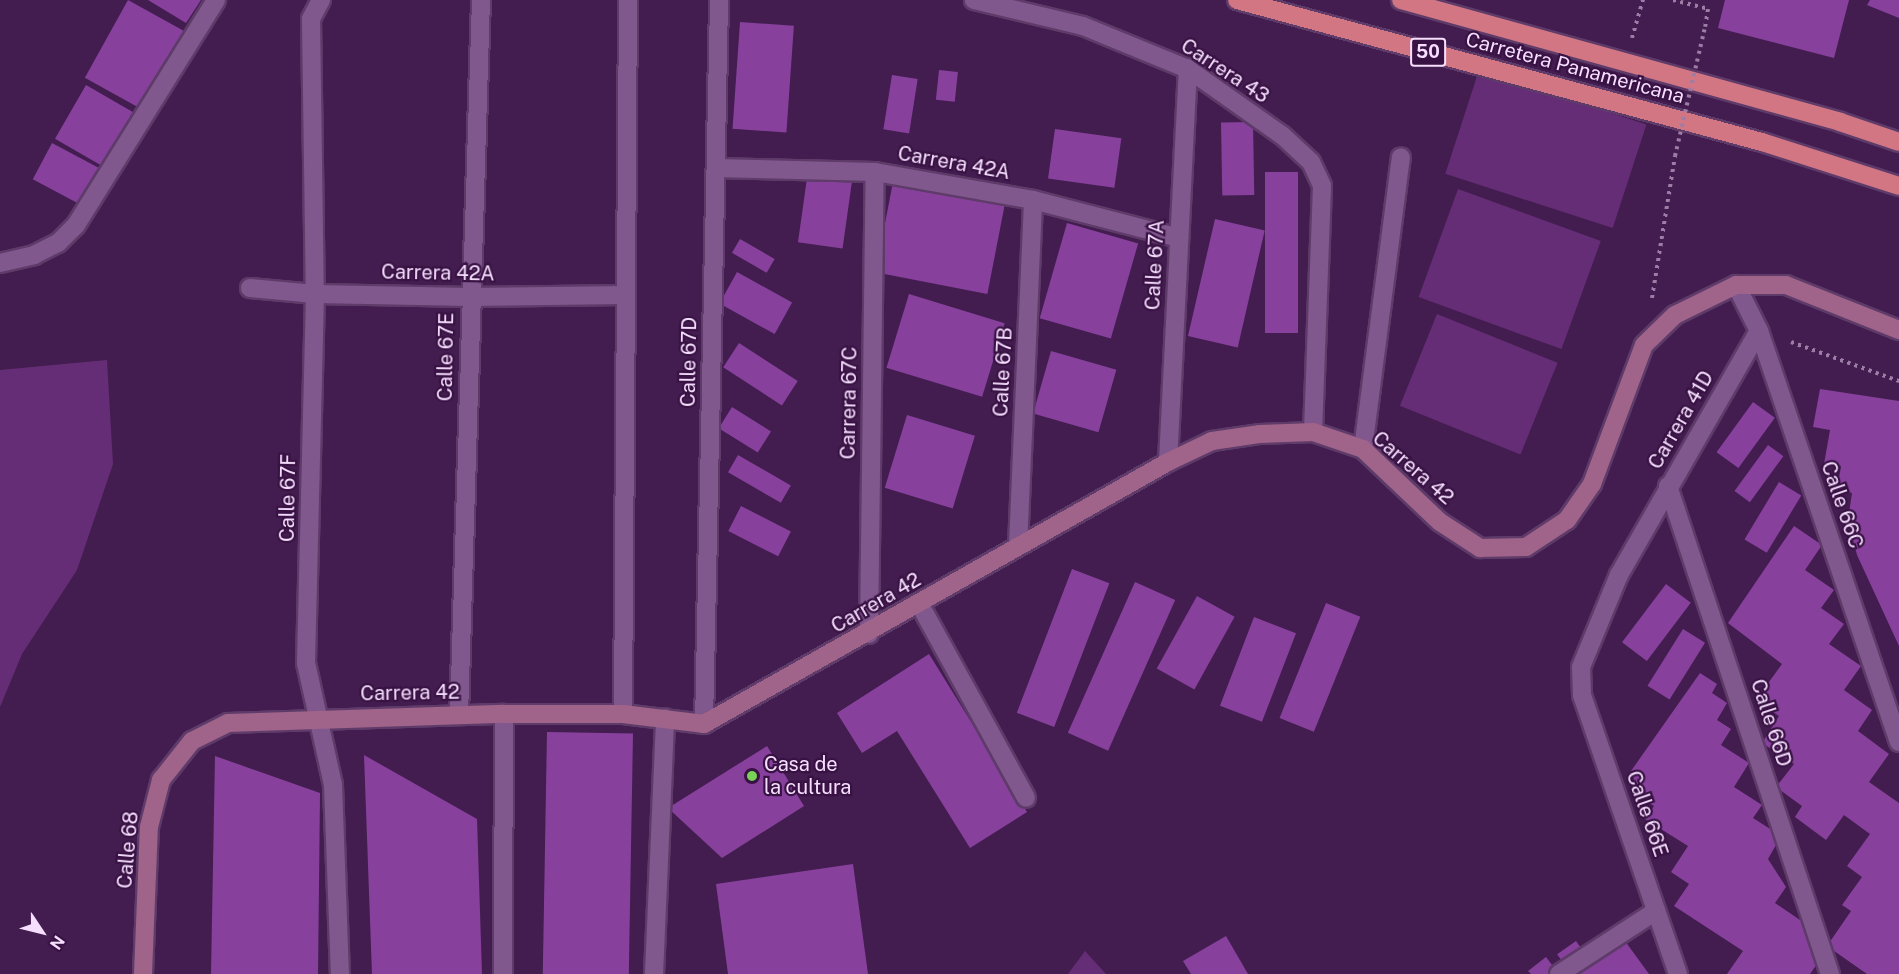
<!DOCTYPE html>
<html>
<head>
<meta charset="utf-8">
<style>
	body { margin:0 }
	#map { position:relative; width:1899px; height:974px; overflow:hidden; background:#431d4f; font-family:"Public Sans",sans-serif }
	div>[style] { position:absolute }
	.green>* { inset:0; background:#652d76; transform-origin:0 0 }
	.building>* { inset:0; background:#87419d; transform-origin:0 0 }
	.path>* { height:4px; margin-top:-2px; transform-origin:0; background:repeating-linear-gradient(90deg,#9b7da5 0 3px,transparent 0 7.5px) }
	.roads { filter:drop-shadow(2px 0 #5e3b69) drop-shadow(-2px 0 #5e3b69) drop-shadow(0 2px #5e3b69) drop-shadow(0 -2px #5e3b69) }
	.service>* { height:18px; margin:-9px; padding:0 9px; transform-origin:9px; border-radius:9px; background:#81588e }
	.minor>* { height:18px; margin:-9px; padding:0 9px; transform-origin:9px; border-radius:9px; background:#81588e }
	.secondary>* { height:18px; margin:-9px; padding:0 9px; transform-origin:9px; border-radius:9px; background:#a0638a }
	.trunk>* { height:18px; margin:-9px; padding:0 9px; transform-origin:9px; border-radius:9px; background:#d27684 }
	.path-bridge>* { height:4px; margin-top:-2px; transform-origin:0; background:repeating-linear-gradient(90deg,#9b7da5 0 3px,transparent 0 7.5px) }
	.dots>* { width:16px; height:16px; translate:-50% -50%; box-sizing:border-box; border:3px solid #391244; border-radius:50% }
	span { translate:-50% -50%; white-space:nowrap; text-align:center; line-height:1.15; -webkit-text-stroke:4.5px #391244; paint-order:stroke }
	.shield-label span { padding:2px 4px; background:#391244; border:2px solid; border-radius:4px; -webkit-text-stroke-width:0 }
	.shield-label { font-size:18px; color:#f6dffe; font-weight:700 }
	.street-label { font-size:20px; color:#f6dffe }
	.poi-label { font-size:20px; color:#f6dffe }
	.left { translate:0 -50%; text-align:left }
	.north { position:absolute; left:12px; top:902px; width:60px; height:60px; -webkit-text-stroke:4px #391244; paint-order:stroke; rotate:125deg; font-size:16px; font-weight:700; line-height:24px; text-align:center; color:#f6dffe }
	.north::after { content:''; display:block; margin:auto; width:21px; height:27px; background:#f6dffe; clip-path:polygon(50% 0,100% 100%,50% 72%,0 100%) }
</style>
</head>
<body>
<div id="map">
	<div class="green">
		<div style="left:1479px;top:70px;width:176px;height:109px;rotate:18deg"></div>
		<div style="left:1458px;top:189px;width:152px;height:115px;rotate:20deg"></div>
		<div style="left:1437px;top:314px;width:130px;height:99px;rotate:22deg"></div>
		<div style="clip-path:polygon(107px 360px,113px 464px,77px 570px,22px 654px,0 707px,0 370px)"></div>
		<div style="clip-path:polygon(1085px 951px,1106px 974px,1068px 974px)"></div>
	</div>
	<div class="building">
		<div style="left:128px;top:0;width:64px;height:89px;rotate:29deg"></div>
		<div style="clip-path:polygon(148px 0,201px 0,186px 23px)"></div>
		<div style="clip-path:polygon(1725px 0,1849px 0,1834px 58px,1718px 28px)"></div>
		<div style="clip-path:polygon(1870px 0,1899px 0,1899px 18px,1867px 5px)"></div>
		<div style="left:740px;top:22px;width:54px;height:107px;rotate:4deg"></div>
		<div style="left:939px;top:70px;width:19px;height:30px;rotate:6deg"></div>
		<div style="left:892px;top:75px;width:26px;height:55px;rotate:9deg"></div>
		<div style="left:86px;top:85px;width:56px;height:62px;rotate:30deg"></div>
		<div style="left:1253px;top:122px;width:73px;height:32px;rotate:89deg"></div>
		<div style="left:1055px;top:129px;width:67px;height:50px;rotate:8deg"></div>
		<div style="left:52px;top:143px;width:57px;height:41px;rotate:28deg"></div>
		<div style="left:808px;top:171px;width:45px;height:72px;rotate:8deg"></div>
		<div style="left:1265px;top:172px;width:33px;height:161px"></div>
		<div style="left:893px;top:182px;width:114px;height:92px;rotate:11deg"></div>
		<div style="left:1215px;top:219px;width:51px;height:120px;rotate:13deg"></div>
		<div style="left:1067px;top:223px;width:74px;height:99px;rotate:16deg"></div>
		<div style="left:740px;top:239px;width:40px;height:16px;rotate:30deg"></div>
		<div style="left:737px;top:272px;width:63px;height:36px;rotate:29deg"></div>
		<div style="left:909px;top:294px;width:100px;height:77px;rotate:17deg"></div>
		<div style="left:739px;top:343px;width:70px;height:29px;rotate:33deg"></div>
		<div style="left:1051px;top:351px;width:68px;height:65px;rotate:16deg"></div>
		<div style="clip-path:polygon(1820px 389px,1899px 401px,1899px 646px,1857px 555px,1848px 520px,1852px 493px,1837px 490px,1841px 466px,1824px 464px,1830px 430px,1813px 427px)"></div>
		<div style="left:1753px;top:402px;width:27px;height:62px;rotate:36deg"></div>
		<div style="left:732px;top:407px;width:46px;height:25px;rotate:32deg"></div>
		<div style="left:907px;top:415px;width:71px;height:76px;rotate:17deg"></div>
		<div style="left:1768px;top:445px;width:19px;height:57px;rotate:36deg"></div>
		<div style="left:738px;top:455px;width:61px;height:20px;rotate:30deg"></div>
		<div style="left:1779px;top:482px;width:26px;height:67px;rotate:31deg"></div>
		<div style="left:741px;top:506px;width:56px;height:28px;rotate:27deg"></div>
		<div style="clip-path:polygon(1794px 526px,1822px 545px,1805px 570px,1834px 590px,1821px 608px,1844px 624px,1829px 644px,1861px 666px,1844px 690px,1872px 710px,1858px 731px,1889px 754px,1869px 782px,1899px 803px,1899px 974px,1867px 974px,1827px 946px,1851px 911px,1842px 905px,1862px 877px,1847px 866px,1870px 834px,1844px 815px,1826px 840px,1795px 817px,1802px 806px,1776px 787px,1794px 764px,1762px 743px,1779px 716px,1756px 700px,1782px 664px,1728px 623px)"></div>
		<div style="left:1072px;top:569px;width:40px;height:154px;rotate:21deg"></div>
		<div style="left:1135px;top:582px;width:44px;height:165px;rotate:24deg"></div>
		<div style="left:1666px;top:584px;width:31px;height:73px;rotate:37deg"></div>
		<div style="left:1197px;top:596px;width:43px;height:83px;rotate:29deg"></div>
		<div style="left:1326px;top:603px;width:37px;height:124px;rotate:22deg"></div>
		<div style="left:1254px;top:617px;width:45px;height:95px;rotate:21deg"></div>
		<div style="left:1683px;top:629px;width:26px;height:67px;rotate:32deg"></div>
		<div style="clip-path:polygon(929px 654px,1027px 812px,970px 848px,897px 731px,862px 753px,837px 713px)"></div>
		<div style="clip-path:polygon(1700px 673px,1717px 684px,1712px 693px,1727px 703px,1717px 720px,1731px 729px,1721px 745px,1749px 763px,1734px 787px,1762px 805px,1753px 818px,1781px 836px,1768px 859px,1786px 887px,1775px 903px,1803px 922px,1817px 964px,1810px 974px,1727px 974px,1743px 951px,1674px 906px,1689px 884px,1671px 872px,1688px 846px,1645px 819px,1654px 806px,1641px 798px,1631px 771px)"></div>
		<div style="left:547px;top:732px;width:86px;height:242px;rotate:1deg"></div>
		<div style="clip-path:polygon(767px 746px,804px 806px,722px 858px,668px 808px)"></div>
		<div style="clip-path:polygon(364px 755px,477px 819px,482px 974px,372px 974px)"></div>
		<div style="clip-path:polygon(215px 756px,320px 793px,318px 974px,211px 974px)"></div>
		<div style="clip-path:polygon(853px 864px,868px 974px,728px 974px,716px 884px)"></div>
		<div style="clip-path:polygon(1226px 936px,1248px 974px,1191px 974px,1183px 961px)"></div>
		<div style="left:1576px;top:941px;width:21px;height:23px;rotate:55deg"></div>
		<div style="clip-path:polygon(1625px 941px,1649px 974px,1577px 974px,1597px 960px)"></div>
		<div style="clip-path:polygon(1546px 957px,1559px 974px,1531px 974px,1528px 971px)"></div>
	</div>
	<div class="path">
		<div style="left:1673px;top:0;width:36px;rotate:14deg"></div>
		<div style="left:1708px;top:9px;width:18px;rotate:99deg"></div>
		<div style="left:1632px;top:38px;width:40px;rotate:-74deg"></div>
		<div style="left:1652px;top:298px;width:144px;rotate:-80.8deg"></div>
		<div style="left:1791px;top:342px;width:115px;rotate:19.9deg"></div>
	</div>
	<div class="roads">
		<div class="service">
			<div style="left:920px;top:605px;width:220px;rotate:61.2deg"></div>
		</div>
		<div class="minor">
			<div style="left:321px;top:0;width:21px;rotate:118deg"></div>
			<div style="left:311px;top:19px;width:275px;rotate:89.2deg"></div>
			<div style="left:315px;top:294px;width:369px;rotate:91.4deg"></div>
			<div style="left:306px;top:663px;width:125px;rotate:77.5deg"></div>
			<div style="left:333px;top:785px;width:189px;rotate:87.9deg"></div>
			<div style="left:974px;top:0;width:112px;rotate:13.4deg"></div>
			<div style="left:1083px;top:26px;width:113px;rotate:22.3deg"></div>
			<div style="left:1188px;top:69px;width:116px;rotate:35.2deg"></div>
			<div style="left:1283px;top:136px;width:38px;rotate:43deg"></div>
			<div style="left:1311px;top:162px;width:26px;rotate:65deg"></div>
			<div style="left:1322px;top:186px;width:246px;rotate:92.1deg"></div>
			<div style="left:716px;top:168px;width:159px;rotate:1.4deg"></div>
			<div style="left:875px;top:172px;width:160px;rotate:10deg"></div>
			<div style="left:1033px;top:200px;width:151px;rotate:14.6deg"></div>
			<div style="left:0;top:263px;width:35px;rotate:-13deg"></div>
			<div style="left:34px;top:255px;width:27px;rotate:-27deg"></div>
			<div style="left:58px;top:243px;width:25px;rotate:-45deg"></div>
			<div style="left:76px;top:225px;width:265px;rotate:-58.1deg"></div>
			<div style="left:1736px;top:285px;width:51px;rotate:63.4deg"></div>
			<div style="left:1759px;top:331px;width:434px;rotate:71.2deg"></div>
			<div style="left:250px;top:288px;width:65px;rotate:5.3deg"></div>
			<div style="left:315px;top:294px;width:155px;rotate:1.1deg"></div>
			<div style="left:470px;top:297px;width:156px;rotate:-0.7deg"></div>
			<div style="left:1363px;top:449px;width:294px;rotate:-82.6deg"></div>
			<div style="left:1168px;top:462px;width:394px;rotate:-87.1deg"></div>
			<div style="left:1668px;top:486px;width:514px;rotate:71.64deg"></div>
			<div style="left:1018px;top:546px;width:346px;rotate:-87.5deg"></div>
			<div style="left:869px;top:634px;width:462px;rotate:-89.3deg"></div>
			<div style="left:623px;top:714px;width:714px;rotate:-89.6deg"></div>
			<div style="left:459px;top:715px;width:715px;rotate:-88.24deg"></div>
			<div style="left:704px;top:724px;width:724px;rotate:-88.81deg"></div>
			<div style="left:503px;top:974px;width:260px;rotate:-89.8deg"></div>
			<div style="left:654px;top:974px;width:256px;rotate:-87.5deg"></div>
			<div style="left:1559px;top:974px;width:116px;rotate:-33deg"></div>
			<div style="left:1678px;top:974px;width:295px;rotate:-109deg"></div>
			<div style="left:1582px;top:695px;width:28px;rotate:-92deg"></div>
			<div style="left:1581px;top:667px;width:100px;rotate:-67.6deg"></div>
			<div style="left:1619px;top:575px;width:281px;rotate:-60.2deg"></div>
		</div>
		<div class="secondary">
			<div style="left:143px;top:974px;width:147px;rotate:-87.7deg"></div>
			<div style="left:149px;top:827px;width:49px;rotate:-75.7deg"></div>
			<div style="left:161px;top:780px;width:50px;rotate:-51.5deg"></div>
			<div style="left:192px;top:741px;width:40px;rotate:-26.6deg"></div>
			<div style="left:228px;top:723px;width:276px;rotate:-1.9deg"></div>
			<div style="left:504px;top:714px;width:119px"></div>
			<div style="left:623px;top:714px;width:82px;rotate:7deg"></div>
			<div style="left:704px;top:724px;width:533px;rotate:-29.45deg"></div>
			<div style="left:1168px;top:462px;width:49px;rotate:-25.5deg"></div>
			<div style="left:1212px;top:441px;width:49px;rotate:-8.3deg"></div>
			<div style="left:1260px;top:434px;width:53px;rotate:-2.2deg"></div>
			<div style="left:1313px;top:432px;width:53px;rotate:18.8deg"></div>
			<div style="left:1363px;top:449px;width:106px;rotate:43.5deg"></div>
			<div style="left:1440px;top:522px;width:48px;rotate:33deg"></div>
			<div style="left:1480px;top:548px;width:46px;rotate:-1.2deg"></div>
			<div style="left:1526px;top:547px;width:49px;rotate:-33.4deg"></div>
			<div style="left:1567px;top:520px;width:44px;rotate:-55.2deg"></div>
			<div style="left:1592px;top:484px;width:148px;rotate:-69.5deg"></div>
			<div style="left:1644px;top:345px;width:43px;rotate:-44.1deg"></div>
			<div style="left:1675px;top:315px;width:68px;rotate:-26.2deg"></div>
			<div style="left:1736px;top:285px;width:50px"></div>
			<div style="left:1786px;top:285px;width:122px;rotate:21.7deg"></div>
		</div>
		<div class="trunk">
			<div style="left:1237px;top:0;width:544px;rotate:15.14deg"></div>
			<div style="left:1762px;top:142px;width:144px;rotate:17.8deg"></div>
			<div style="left:1401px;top:0;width:456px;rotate:15.5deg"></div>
			<div style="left:1840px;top:122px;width:62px;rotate:18.7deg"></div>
		</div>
	</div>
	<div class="path-bridge">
		<div style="left:1675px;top:156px;width:132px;rotate:-76.9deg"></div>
	</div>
	<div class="dots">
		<div style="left:752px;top:776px;background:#7ad157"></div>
	</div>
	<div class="shield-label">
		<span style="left:1428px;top:52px">50</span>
	</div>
	<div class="street-label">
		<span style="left:1575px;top:68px;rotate:15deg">Carretera Panamericana</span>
		<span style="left:1225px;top:71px;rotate:33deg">Carrera 43</span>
		<span style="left:954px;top:163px;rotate:10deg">Carrera 42A</span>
		<span style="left:1155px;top:265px;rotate:-87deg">Calle 67A</span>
		<span style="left:438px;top:273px;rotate:1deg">Carrera 42A</span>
		<span style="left:446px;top:357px;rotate:-89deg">Calle 67E</span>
		<span style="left:689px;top:362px;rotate:-89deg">Calle 67D</span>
		<span style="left:1003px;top:372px;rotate:-87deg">Calle 67B</span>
		<span style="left:849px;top:403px;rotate:-89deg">Carrera 67C</span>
		<span style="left:1681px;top:420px;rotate:-60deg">Carrera 41D</span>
		<span style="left:1413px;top:468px;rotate:41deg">Carrera 42</span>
		<span style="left:288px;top:498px;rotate:-89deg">Calle 67F</span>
		<span style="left:1842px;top:505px;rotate:71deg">Calle 66C</span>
		<span style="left:876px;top:603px;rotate:-30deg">Carrera 42</span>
		<span style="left:410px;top:693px;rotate:-1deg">Carrera 42</span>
		<span style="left:1771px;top:723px;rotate:72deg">Calle 66D</span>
		<span style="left:1647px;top:814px;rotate:71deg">Calle 66E</span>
		<span style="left:128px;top:850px;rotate:-85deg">Calle 68</span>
	</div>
	<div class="poi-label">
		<span class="left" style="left:764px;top:776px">Casa de<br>la cultura</span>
	</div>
	<div class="north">N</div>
</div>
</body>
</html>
